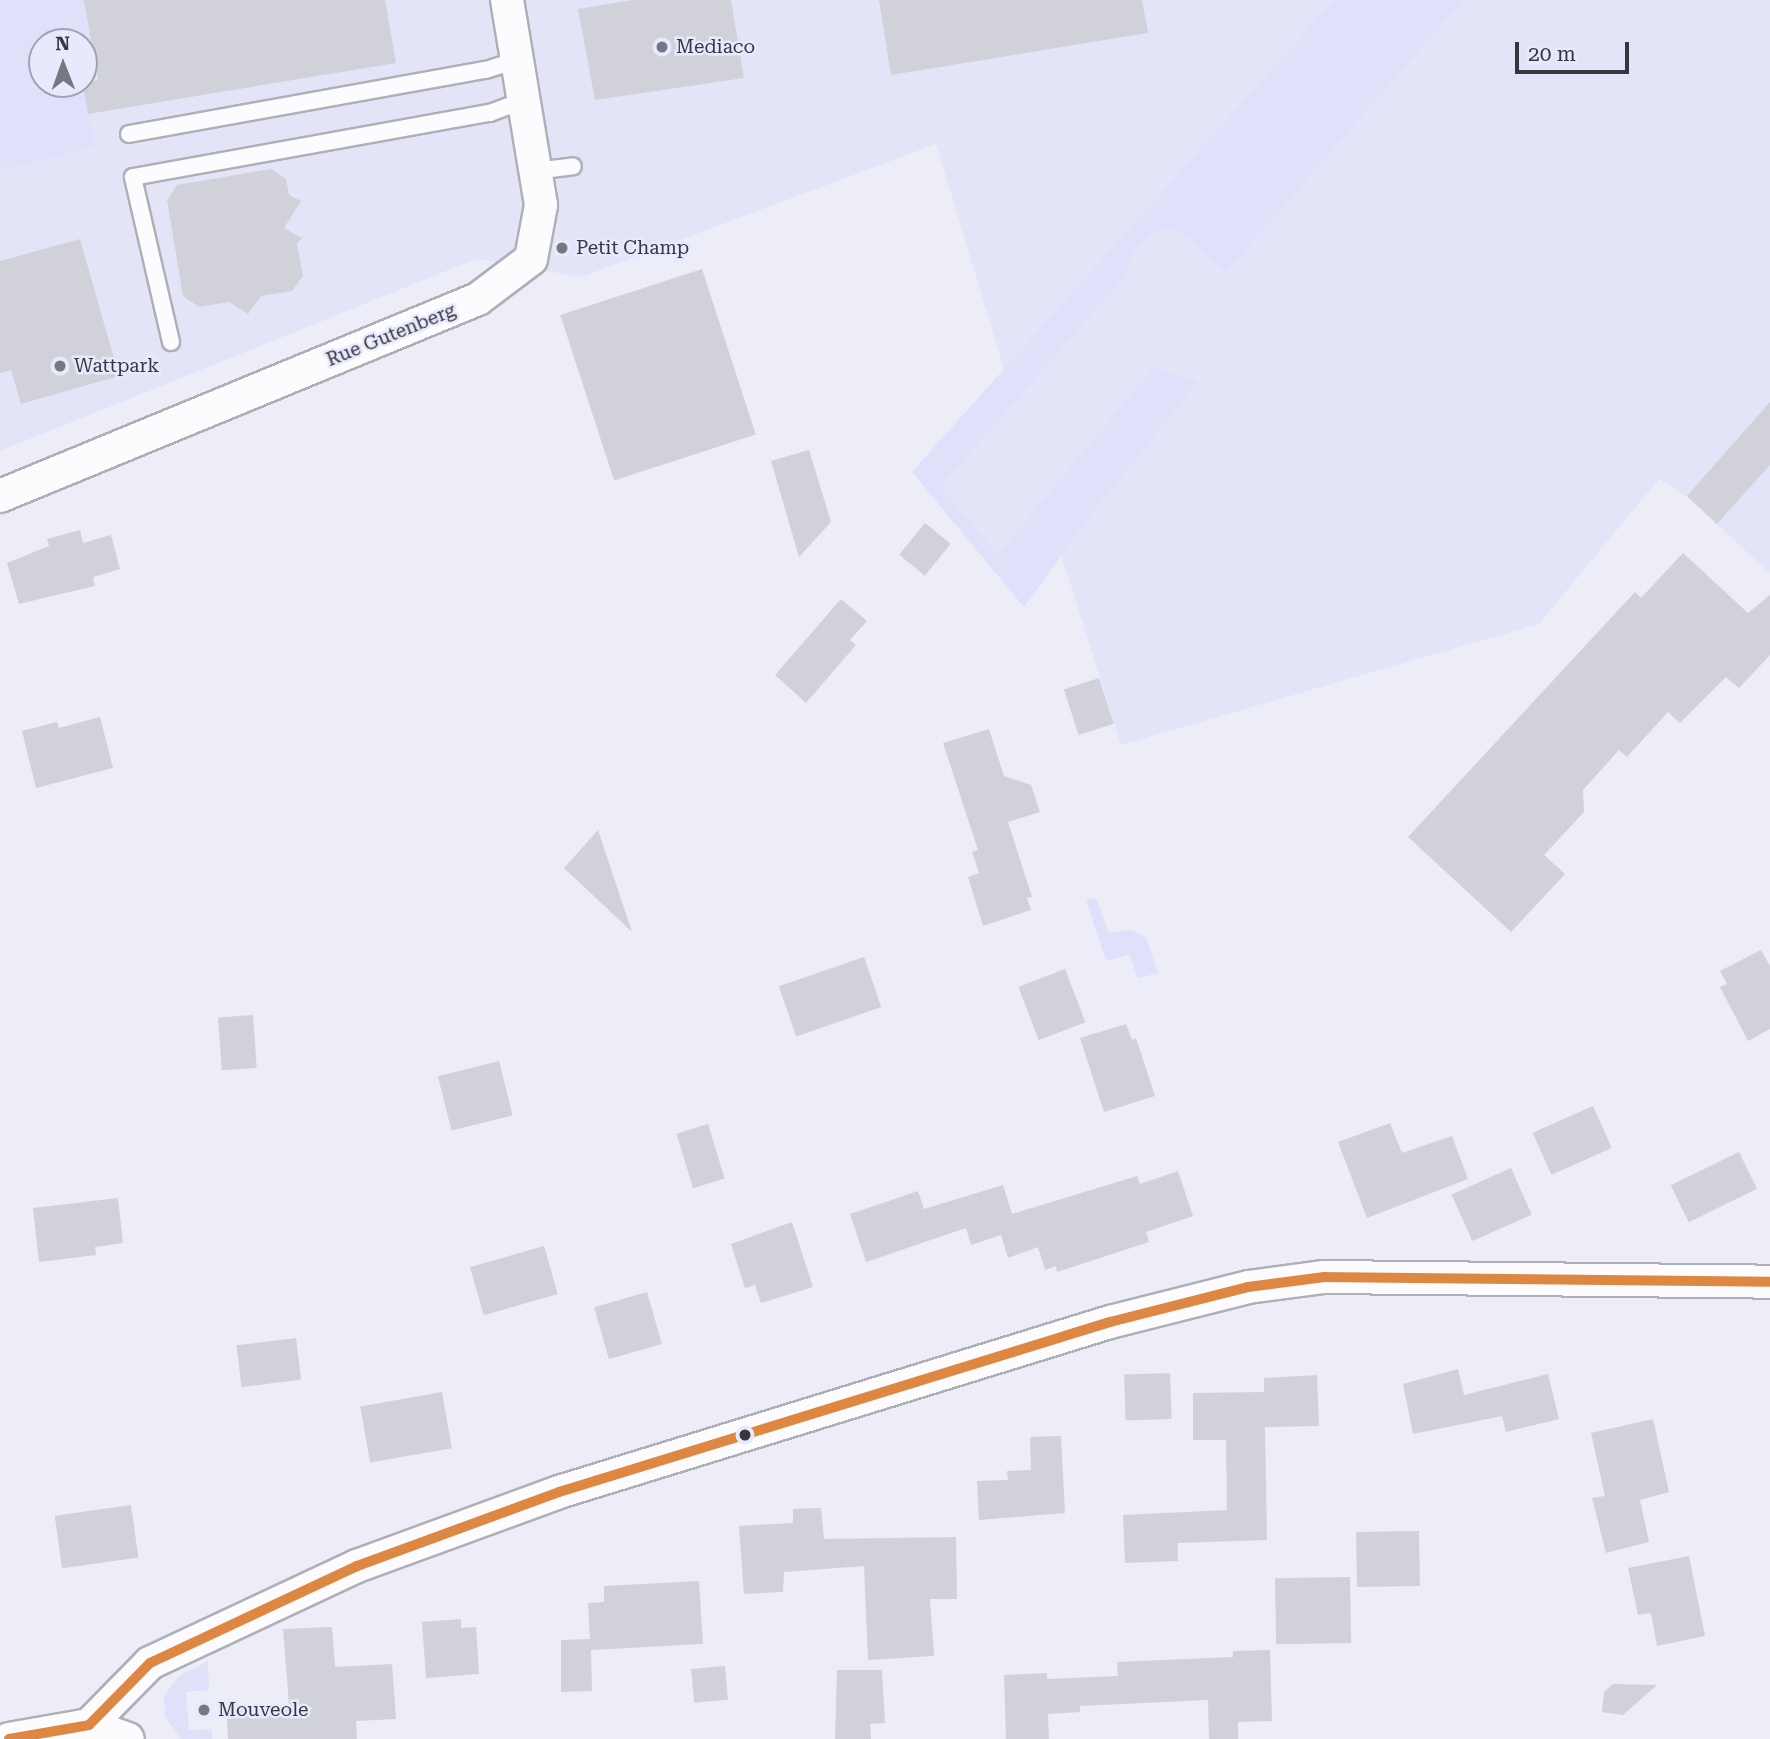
<!DOCTYPE html>
<html>
<head>
<meta charset="utf-8">
<style>
	body { margin:0 }
	#map { position:relative; width:1770px; height:1739px; overflow:hidden; background:#ededf8; font-family:"Roboto Serif",serif }
	div>[style] { position:absolute }
	.built>* { inset:0; background:#e4e4f8 }
	.green>* { inset:0; background:#dfe0fa }
	.building>* { inset:0; background:#d1d1da; transform-origin:0 0 }
	.roads { filter:drop-shadow(2px 0 #afafb7) drop-shadow(-2px 0 #afafb7) drop-shadow(0 2px #afafb7) drop-shadow(0 -2px #afafb7) }
	.lane>* { height:16px; margin:-8px; padding:0 8px; transform-origin:8px; border-radius:8px; background:#fcfcfe }
	.street>* { height:32px; margin:-16px; padding:0 16px; transform-origin:16px; border-radius:16px; background:#fcfcfe }
	.bus-1>* { height:10px; margin:-5px; padding:0 5px; transform-origin:5px; border-radius:5px; background:#de8743 }
	.dots>* { width:19px; height:19px; translate:-50% -50%; box-sizing:border-box; border:4px solid #e8e9fd; border-radius:50% }
	span { translate:-50% -50%; white-space:nowrap; text-align:center; line-height:1.15; -webkit-text-stroke:5px #e8e9fd; paint-order:stroke }
	.poi-label { font-size:19px; color:#37373f }
	.left { translate:0 -50%; text-align:left }
	.street-label { font-size:19px; color:#37373f }
	.north { position:absolute; left:28px; top:28px; width:70px; height:70px; box-sizing:border-box; background:#e8e9fd; border:2px solid #a1a2b1; border-radius:50%; rotate:359deg; font-size:19px; font-weight:700; line-height:28px; text-align:center; color:#37373f }
	.north::after { content:''; display:block; margin:auto; width:24px; height:32px; background:#777780; clip-path:polygon(50% 0,100% 100%,50% 72%,0 100%) }
	.scale { position:absolute; left:1515px; top:42px; width:114px; height:32px; box-sizing:border-box; border:4px solid #37373f; border-top:0; padding-left:9px; font-size:21px; line-height:24px; white-space:nowrap; color:#37373f; -webkit-text-stroke:5px #e8e9fd; paint-order:stroke }
</style>
</head>
<body>
<div id="map">
	<div class="built">
		<div style="clip-path:polygon(evenodd,0 0,1770px 0,1770px 573px,1687px 497px,1659px 479px,1539px 624px,1121px 745px,1061px 554px,1024px 607px,912px 472px,1004px 369px,936px 144px,582px 277px,476px 259px,0 451px,0 0,42px 42px,84px 42px,84px 84px,42px 84px,42px 42px)"></div>
	</div>
	<div class="green">
		<div style="clip-path:polygon(0 0,84px 0,98px 80px,84px 81px,84px 42px,42px 42px,42px 84px,83px 84px,94px 147px,0 170px)"></div>
		<div style="clip-path:polygon(1334px 0,1463px 0,1226px 272px,1179px 230px,1155px 230px,1134px 251px,1125px 276px,940px 487px,998px 554px,1154px 367px,1198px 382px,1095px 509px,1024px 607px,912px 472px)"></div>
		<div style="clip-path:polygon(1096px 898px,1109px 933px,1131px 930px,1146px 937px,1158px 973px,1138px 978px,1129px 955px,1106px 961px,1086px 900px)"></div>
		<div style="clip-path:polygon(208px 1661px,209px 1690px,186px 1692px,189px 1730px,212px 1729px,212px 1739px,181px 1739px,165px 1716px,164px 1696px,179px 1676px)"></div>
	</div>
	<div class="building">
		<div style="clip-path:polygon(84px 0,385px 0,396px 63px,88px 114px,83px 84px,98px 80px)"></div>
		<div style="clip-path:polygon(633px 0,731px 0,744px 78px,595px 100px,578px 9px)"></div>
		<div style="clip-path:polygon(879px 0,1142px 0,1148px 33px,891px 75px)"></div>
		<div style="clip-path:polygon(271px 169px,286px 179px,289px 195px,301px 201px,284px 228px,302px 238px,297px 244px,303px 276px,292px 291px,261px 296px,248px 314px,229px 302px,199px 307px,183px 296px,167px 200px,177px 185px)"></div>
		<div style="clip-path:polygon(80px 239px,119px 376px,21px 404px,11px 370px,0 373px,0 261px)"></div>
		<div style="left:702px;top:269px;width:174px;height:149px;rotate:72deg"></div>
		<div style="clip-path:polygon(1770px 402px,1770px 465px,1717px 524px,1687px 496px)"></div>
		<div style="clip-path:polygon(809px 450px,831px 522px,799px 557px,771px 461px)"></div>
		<div style="left:925px;top:523px;width:33px;height:41px;rotate:39deg"></div>
		<div style="clip-path:polygon(80px 530px,83px 543px,111px 535px,120px 569px,93px 577px,95px 586px,19px 604px,7px 563px,49px 546px,47px 539px)"></div>
		<div style="clip-path:polygon(1683px 553px,1748px 613px,1770px 595px,1770px 655px,1739px 688px,1726px 677px,1680px 723px,1668px 712px,1627px 757px,1619px 750px,1583px 790px,1584px 812px,1544px 855px,1565px 874px,1511px 932px,1408px 837px,1635px 592px,1641px 598px)"></div>
		<div style="clip-path:polygon(841px 599px,867px 621px,850px 640px,856px 645px,806px 703px,775px 675px)"></div>
		<div style="left:1099px;top:678px;width:48px;height:37px;rotate:72deg"></div>
		<div style="clip-path:polygon(100px 717px,113px 768px,36px 788px,22px 731px,57px 722px,59px 728px)"></div>
		<div style="clip-path:polygon(989px 729px,1004px 776px,1031px 785px,1040px 812px,1008px 822px,1032px 897px,1027px 898px,1031px 910px,983px 926px,968px 877px,979px 873px,972px 852px,978px 850px,943px 743px)"></div>
		<div style="clip-path:polygon(598px 830px,632px 932px,564px 868px)"></div>
		<div style="clip-path:polygon(1761px 950px,1770px 966px,1770px 1029px,1748px 1041px,1720px 987px,1727px 984px,1720px 971px)"></div>
		<div style="left:864px;top:957px;width:53px;height:90px;rotate:71deg"></div>
		<div style="left:1065px;top:969px;width:57px;height:50px;rotate:69deg"></div>
		<div style="left:253px;top:1015px;width:53px;height:35px;rotate:86deg"></div>
		<div style="clip-path:polygon(1126px 1024px,1132px 1040px,1136px 1038px,1155px 1096px,1104px 1112px,1080px 1038px)"></div>
		<div style="left:499px;top:1061px;width:56px;height:63px;rotate:76deg"></div>
		<div style="left:1593px;top:1106px;width:46px;height:66px;rotate:66deg"></div>
		<div style="clip-path:polygon(1390px 1123px,1402px 1153px,1452px 1136px,1468px 1179px,1367px 1218px,1338px 1142px)"></div>
		<div style="left:708px;top:1124px;width:57px;height:33px;rotate:73deg"></div>
		<div style="left:1739px;top:1152px;width:41px;height:76px;rotate:64deg"></div>
		<div style="left:1511px;top:1168px;width:51px;height:65px;rotate:66deg"></div>
		<div style="clip-path:polygon(1178px 1171px,1193px 1216px,1146px 1232px,1149px 1242px,1057px 1272px,1056px 1266px,1045px 1270px,1038px 1247px,1008px 1258px,1001px 1235px,971px 1245px,966px 1228px,866px 1262px,850px 1214px,918px 1191px,924px 1209px,1003px 1185px,1012px 1214px,1137px 1176px,1140px 1184px)"></div>
		<div style="clip-path:polygon(118px 1198px,123px 1243px,95px 1247px,96px 1255px,39px 1262px,33px 1208px)"></div>
		<div style="clip-path:polygon(792px 1222px,813px 1287px,761px 1303px,755px 1285px,745px 1288px,731px 1244px)"></div>
		<div style="left:544px;top:1246px;width:50px;height:77px;rotate:74deg"></div>
		<div style="left:647px;top:1292px;width:54px;height:55px;rotate:74deg"></div>
		<div style="left:296px;top:1338px;width:42px;height:60px;rotate:83deg"></div>
		<div style="clip-path:polygon(1458px 1369px,1464px 1395px,1548px 1374px,1559px 1419px,1506px 1432px,1502px 1416px,1413px 1434px,1403px 1384px)"></div>
		<div style="left:1170px;top:1373px;width:46px;height:46px;rotate:88deg"></div>
		<div style="clip-path:polygon(1317px 1375px,1319px 1426px,1265px 1427px,1267px 1540px,1178px 1543px,1178px 1561px,1125px 1563px,1123px 1515px,1227px 1510px,1226px 1440px,1193px 1440px,1193px 1393px,1264px 1392px,1264px 1378px)"></div>
		<div style="left:442px;top:1392px;width:57px;height:83px;rotate:80deg"></div>
		<div style="clip-path:polygon(1653px 1419px,1669px 1492px,1640px 1500px,1649px 1542px,1606px 1553px,1592px 1498px,1605px 1496px,1591px 1433px)"></div>
		<div style="clip-path:polygon(1061px 1436px,1065px 1513px,979px 1520px,977px 1481px,1008px 1480px,1007px 1471px,1031px 1470px,1030px 1437px)"></div>
		<div style="left:131px;top:1505px;width:53px;height:77px;rotate:82deg"></div>
		<div style="clip-path:polygon(821px 1508px,824px 1539px,956px 1537px,957px 1599px,930px 1599px,934px 1656px,868px 1660px,864px 1566px,784px 1572px,783px 1592px,744px 1594px,739px 1526px,793px 1523px,793px 1509px)"></div>
		<div style="left:1419px;top:1531px;width:55px;height:63px;rotate:89deg"></div>
		<div style="clip-path:polygon(1689px 1556px,1705px 1636px,1657px 1646px,1651px 1613px,1638px 1615px,1628px 1568px)"></div>
		<div style="left:1350px;top:1577px;width:66px;height:75px;rotate:89deg"></div>
		<div style="clip-path:polygon(699px 1581px,703px 1644px,591px 1650px,592px 1691px,561px 1692px,561px 1640px,590px 1639px,588px 1603px,604px 1602px,604px 1586px)"></div>
		<div style="clip-path:polygon(461px 1619px,461px 1628px,476px 1627px,479px 1674px,426px 1678px,422px 1622px)"></div>
		<div style="clip-path:polygon(332px 1627px,335px 1667px,392px 1664px,396px 1719px,356px 1721px,357px 1739px,228px 1739px,226px 1705px,289px 1705px,283px 1629px)"></div>
		<div style="clip-path:polygon(1270px 1650px,1272px 1721px,1238px 1722px,1238px 1739px,1209px 1739px,1208px 1700px,1080px 1706px,1080px 1712px,1048px 1714px,1049px 1739px,1006px 1739px,1004px 1675px,1047px 1673px,1047px 1679px,1118px 1676px,1117px 1662px,1233px 1657px,1233px 1651px)"></div>
		<div style="left:725px;top:1666px;width:34px;height:34px;rotate:85deg"></div>
		<div style="clip-path:polygon(837px 1670px,882px 1670px,885px 1723px,870px 1724px,871px 1739px,835px 1739px)"></div>
		<div style="clip-path:polygon(1613px 1684px,1657px 1685px,1623px 1715px,1602px 1712px,1604px 1692px)"></div>
	</div>
	<div class="roads">
		<div class="lane">
			<div style="left:129px;top:134px;width:363px;rotate:-10.2deg"></div>
			<div style="left:486px;top:70px;width:33px;rotate:-18deg"></div>
			<div style="left:535px;top:171px;width:38px;rotate:-7deg"></div>
			<div style="left:171px;top:342px;width:169px;rotate:-103deg"></div>
			<div style="left:133px;top:177px;width:363px;rotate:-10.2deg"></div>
			<div style="left:490px;top:113px;width:36px;rotate:-21deg"></div>
		</div>
		<div class="street">
			<div style="left:0;top:496px;width:517px;rotate:-22.4deg"></div>
			<div style="left:478px;top:299px;width:66px;rotate:-37deg"></div>
			<div style="left:531px;top:259px;width:55px;rotate:-79.5deg"></div>
			<div style="left:541px;top:205px;width:208px;rotate:-99.4deg"></div>
			<div style="left:89px;top:1725px;width:87px;rotate:-45.5deg"></div>
			<div style="left:150px;top:1663px;width:229px;rotate:-25.1deg"></div>
			<div style="left:357px;top:1566px;width:215px;rotate:-20.1deg"></div>
			<div style="left:559px;top:1492px;width:577px;rotate:-17.15deg"></div>
			<div style="left:1110px;top:1322px;width:142px;rotate:-14.2deg"></div>
			<div style="left:1248px;top:1287px;width:77px;rotate:-7.5deg"></div>
			<div style="left:1324px;top:1277px;width:446px;rotate:0.6deg"></div>
			<div style="left:9px;top:1739px;width:81px;rotate:-9.9deg"></div>
			<div style="left:89px;top:1725px;width:41px;rotate:19.7deg"></div>
		</div>
	</div>
	<div class="bus-1">
		<div style="left:89px;top:1725px;width:87px;rotate:-45.5deg"></div>
		<div style="left:150px;top:1663px;width:229px;rotate:-25.1deg"></div>
		<div style="left:357px;top:1566px;width:215px;rotate:-20.1deg"></div>
		<div style="left:559px;top:1492px;width:577px;rotate:-17.15deg"></div>
		<div style="left:1110px;top:1322px;width:142px;rotate:-14.2deg"></div>
		<div style="left:1248px;top:1287px;width:77px;rotate:-7.5deg"></div>
		<div style="left:1324px;top:1277px;width:446px;rotate:0.6deg"></div>
		<div style="left:9px;top:1739px;width:81px;rotate:-9.9deg"></div>
	</div>
	<div class="dots">
		<div style="left:662px;top:47px;background:#777780"></div>
		<div style="left:562px;top:248px;background:#777780"></div>
		<div style="left:60px;top:366px;background:#777780"></div>
		<div style="left:745px;top:1435px;background:#37373f"></div>
		<div style="left:204px;top:1710px;background:#777780"></div>
	</div>
	<div class="poi-label">
		<span class="left" style="left:676px;top:47px">Mediaco</span>
		<span class="left" style="left:576px;top:248px">Petit Champ</span>
		<span class="left" style="left:74px;top:366px">Wattpark</span>
		<span class="left" style="left:218px;top:1710px">Mouveole</span>
	</div>
	<div class="street-label">
		<span style="left:391px;top:335px;rotate:-22deg">Rue Gutenberg</span>
	</div>
	<div class="north">N</div>
	<div class="scale">20 m</div>
</div>
</body>
</html>
